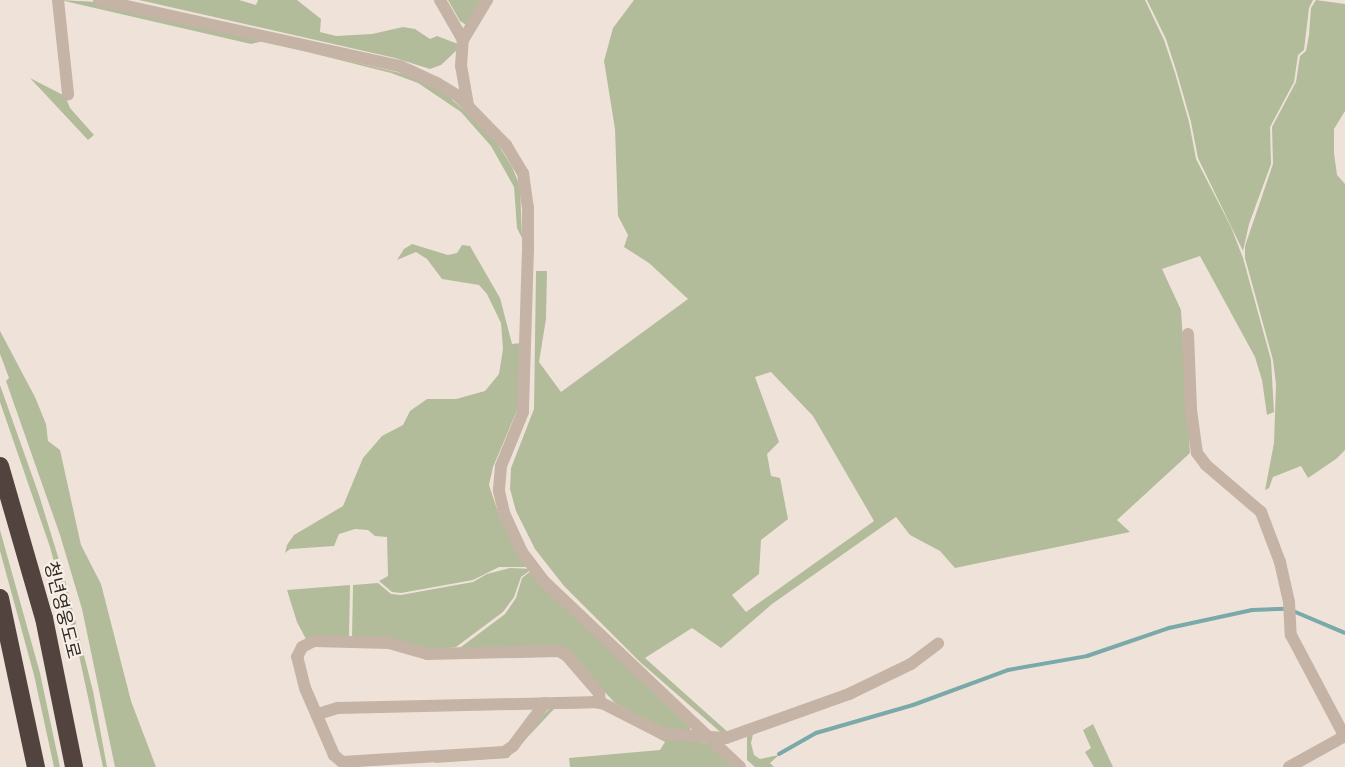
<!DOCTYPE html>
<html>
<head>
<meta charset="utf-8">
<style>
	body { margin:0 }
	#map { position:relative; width:1345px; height:767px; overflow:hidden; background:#efe3d9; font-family:Montserrat,"Noto Sans KR",sans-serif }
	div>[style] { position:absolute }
	.green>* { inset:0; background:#b2bc9a }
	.stream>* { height:4px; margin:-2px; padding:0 2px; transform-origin:2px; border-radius:2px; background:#7aa9a9 }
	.minor>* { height:12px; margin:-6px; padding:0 6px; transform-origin:6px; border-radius:6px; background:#c5b3a6 }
	.highway>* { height:18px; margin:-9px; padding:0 9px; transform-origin:9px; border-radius:9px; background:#52433e }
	span { translate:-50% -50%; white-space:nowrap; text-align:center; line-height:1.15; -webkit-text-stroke:4.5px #f7eee5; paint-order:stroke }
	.street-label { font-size:18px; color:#322926 }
</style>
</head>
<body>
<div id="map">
	<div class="green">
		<div style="clip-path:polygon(60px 0,98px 2px,409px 75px,446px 94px,494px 138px,512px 167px,520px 186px,522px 238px,517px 228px,514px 187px,491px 146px,461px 112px,418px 83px,391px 73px,264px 41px,251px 44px)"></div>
		<div style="clip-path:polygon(139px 0,239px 0,256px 5px,258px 0,297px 0,321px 19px,320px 32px,336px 36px,372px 34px,403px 27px,415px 29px,430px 39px,437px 36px,458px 44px,457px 50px,441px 65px,430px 69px,395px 58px)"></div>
		<div style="clip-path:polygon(448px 0,485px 0,466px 25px,460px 21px)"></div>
		<div style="clip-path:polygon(evenodd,634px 0,1145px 0,1164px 40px,1175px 73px,1189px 122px,1196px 159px,1231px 227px,1243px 258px,1271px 360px,1274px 412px,1267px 415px,1262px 380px,1255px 357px,1200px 256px,1162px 269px,1181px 310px,1190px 453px,1117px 520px,1130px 532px,955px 568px,940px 551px,910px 535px,896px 517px,772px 604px,721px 648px,692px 628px,645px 658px,730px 734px,726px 737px,640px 662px,564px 586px,535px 549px,516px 511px,510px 489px,511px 468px,534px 409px,536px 271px,547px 271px,546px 319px,539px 362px,561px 392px,688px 299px,649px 263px,624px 247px,628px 235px,618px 216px,615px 129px,604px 61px,613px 28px,634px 0,771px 372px,813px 416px,874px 521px,746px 612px,732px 595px,759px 574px,761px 540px,788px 519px,780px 478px,771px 476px,767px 454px,779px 442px,755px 377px,771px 372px)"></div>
		<div style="clip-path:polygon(1147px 0,1313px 0,1309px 8px,1304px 50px,1298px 55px,1294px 82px,1270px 127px,1271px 164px,1249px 224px,1243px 251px,1198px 158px,1191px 122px,1177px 73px,1166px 39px)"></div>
		<div style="clip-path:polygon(1316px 0,1345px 4px,1345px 111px,1334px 129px,1334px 153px,1337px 175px,1345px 184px,1345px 450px,1336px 459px,1308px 478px,1301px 466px,1273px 477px,1269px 488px,1265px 490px,1274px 443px,1276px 384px,1273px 360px,1245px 258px,1245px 246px,1273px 164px,1272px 127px,1296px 82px,1300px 56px,1306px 51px,1309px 35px,1311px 8px)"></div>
		<div style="clip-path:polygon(30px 78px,65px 96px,70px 108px,94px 135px,88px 140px)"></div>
		<div style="clip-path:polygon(412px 244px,448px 255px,457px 253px,462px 245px,470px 246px,500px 298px,512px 344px,521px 343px,518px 408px,493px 467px,489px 485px,500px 518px,529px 567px,499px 567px,473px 580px,401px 593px,392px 592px,379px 581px,388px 576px,387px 537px,375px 536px,368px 530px,355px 529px,339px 534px,334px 546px,290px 549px,285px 553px,287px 545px,294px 535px,343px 506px,363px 458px,382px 436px,403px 425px,410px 411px,427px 399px,456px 399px,485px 391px,499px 374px,503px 349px,501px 323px,487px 294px,479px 285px,442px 279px,427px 259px,416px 252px,397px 260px,404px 249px)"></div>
		<div style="clip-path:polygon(0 331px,35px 397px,46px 424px,48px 441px,60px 450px,81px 545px,101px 584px,131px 701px,156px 767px,115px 767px,82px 609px,60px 535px,6px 381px,9px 378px,0 354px)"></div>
		<div style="clip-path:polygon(0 385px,39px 495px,64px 576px,93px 691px,107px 767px,103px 767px,77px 646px,50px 547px,0 402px)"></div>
		<div style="clip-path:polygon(0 530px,40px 673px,60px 767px,54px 767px,34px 675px,0 551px)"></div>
		<div style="clip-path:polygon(510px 568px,532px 569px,521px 577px,514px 597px,503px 612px,456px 647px,428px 651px,352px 638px,353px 585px,378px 583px,391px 594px,401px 595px,473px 582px,487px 574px)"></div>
		<div style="clip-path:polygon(532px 570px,690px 727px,690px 730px,667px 731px,615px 703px,566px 651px,457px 650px,505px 614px,516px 598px,522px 578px)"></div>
		<div style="clip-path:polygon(350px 585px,349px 637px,307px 641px,297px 622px,287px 590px)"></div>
		<div style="clip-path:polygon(604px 706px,657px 734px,711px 744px,737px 767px,570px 767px,569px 758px,660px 750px,665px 742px,610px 711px,594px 708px,554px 709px,508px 758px,435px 763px,435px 760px,504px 756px,550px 708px)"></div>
		<div style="clip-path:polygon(1093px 724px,1113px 767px,1094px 767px,1085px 752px,1091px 748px,1083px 730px)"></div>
		<div style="clip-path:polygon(754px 730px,751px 743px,754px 755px,760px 759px,779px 755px,770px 763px,774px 767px,755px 767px,747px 760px,747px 737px)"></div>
	</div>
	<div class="stream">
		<div style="left:1293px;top:611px;width:56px;rotate:22.9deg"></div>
		<div style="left:779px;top:754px;width:43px;rotate:-29.6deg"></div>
		<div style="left:816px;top:733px;width:101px;rotate:-16.1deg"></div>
		<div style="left:913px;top:705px;width:101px;rotate:-20.2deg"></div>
		<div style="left:1008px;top:670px;width:80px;rotate:-10deg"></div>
		<div style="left:1087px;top:656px;width:87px;rotate:-18.9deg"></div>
		<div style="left:1169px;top:628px;width:85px;rotate:-12.2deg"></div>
		<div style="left:1252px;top:610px;width:34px;rotate:-2deg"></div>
	</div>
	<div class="minor">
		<div style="left:58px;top:0;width:95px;rotate:83.9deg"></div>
		<div style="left:99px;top:0;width:308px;rotate:12.4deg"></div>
		<div style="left:400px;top:66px;width:38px;rotate:25deg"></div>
		<div style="left:435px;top:82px;width:27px;rotate:31deg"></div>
		<div style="left:458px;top:96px;width:69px;rotate:45.6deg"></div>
		<div style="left:506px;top:145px;width:33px;rotate:59deg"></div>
		<div style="left:523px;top:173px;width:34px;rotate:82deg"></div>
		<div style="left:528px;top:207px;width:42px;rotate:90deg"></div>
		<div style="left:528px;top:249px;width:163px;rotate:91.8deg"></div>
		<div style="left:523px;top:412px;width:58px;rotate:112.2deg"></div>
		<div style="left:501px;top:466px;width:25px;rotate:95deg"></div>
		<div style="left:499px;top:491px;width:23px;rotate:77deg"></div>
		<div style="left:504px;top:513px;width:43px;rotate:65.2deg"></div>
		<div style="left:522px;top:552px;width:38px;rotate:53deg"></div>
		<div style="left:545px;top:582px;width:269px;rotate:43.5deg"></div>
		<div style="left:440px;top:0;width:46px;rotate:60.1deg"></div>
		<div style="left:468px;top:105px;width:40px;rotate:-100deg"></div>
		<div style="left:461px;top:66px;width:26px;rotate:-86deg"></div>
		<div style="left:463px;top:40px;width:47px;rotate:-59deg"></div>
		<div style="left:1188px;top:334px;width:76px;rotate:87.7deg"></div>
		<div style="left:1191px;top:410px;width:43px;rotate:82.1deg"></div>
		<div style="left:1197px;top:453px;width:15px;rotate:53deg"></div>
		<div style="left:1206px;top:465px;width:72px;rotate:40.5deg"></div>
		<div style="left:1261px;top:512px;width:53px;rotate:69.2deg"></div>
		<div style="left:1280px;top:562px;width:41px;rotate:77.3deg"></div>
		<div style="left:1289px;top:602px;width:33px;rotate:87deg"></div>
		<div style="left:1291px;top:635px;width:115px;rotate:62.1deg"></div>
		<div style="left:545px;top:703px;width:54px;rotate:126.7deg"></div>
		<div style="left:513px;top:746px;width:11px;rotate:146deg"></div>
		<div style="left:504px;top:752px;width:162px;rotate:176.5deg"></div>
		<div style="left:342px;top:762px;width:11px;rotate:-139deg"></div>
		<div style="left:334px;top:755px;width:73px;rotate:-113.4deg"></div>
		<div style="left:305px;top:688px;width:32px;rotate:-104deg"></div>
		<div style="left:297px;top:657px;width:11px;rotate:-63deg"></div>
		<div style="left:302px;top:647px;width:13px;rotate:-27deg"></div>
		<div style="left:314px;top:641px;width:75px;rotate:1.5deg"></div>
		<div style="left:389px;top:643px;width:40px;rotate:16deg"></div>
		<div style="left:427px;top:654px;width:132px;rotate:-1.3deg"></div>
		<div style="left:559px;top:651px;width:9px;rotate:32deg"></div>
		<div style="left:567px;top:656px;width:49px;rotate:49.1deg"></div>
		<div style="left:599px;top:693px;width:9px;rotate:84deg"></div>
		<div style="left:318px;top:714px;width:21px;rotate:-17deg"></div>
		<div style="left:338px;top:708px;width:262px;rotate:-1.3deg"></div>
		<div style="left:600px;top:702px;width:71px;rotate:26.9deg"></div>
		<div style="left:663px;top:734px;width:63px;rotate:3.6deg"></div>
		<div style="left:726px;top:738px;width:131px;rotate:-19.7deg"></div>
		<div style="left:849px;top:694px;width:69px;rotate:-25.8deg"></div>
		<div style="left:911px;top:664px;width:34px;rotate:-37deg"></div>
		<div style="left:1289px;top:767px;width:64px;rotate:-29deg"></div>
	</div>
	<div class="highway">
		<div style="left:0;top:466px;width:158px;rotate:73.9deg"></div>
		<div style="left:44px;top:618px;width:152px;rotate:78.6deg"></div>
		<div style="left:0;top:598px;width:173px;rotate:78deg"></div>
	</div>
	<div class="street-label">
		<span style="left:62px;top:610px;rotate:76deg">청년영웅도로</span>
	</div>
</div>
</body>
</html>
